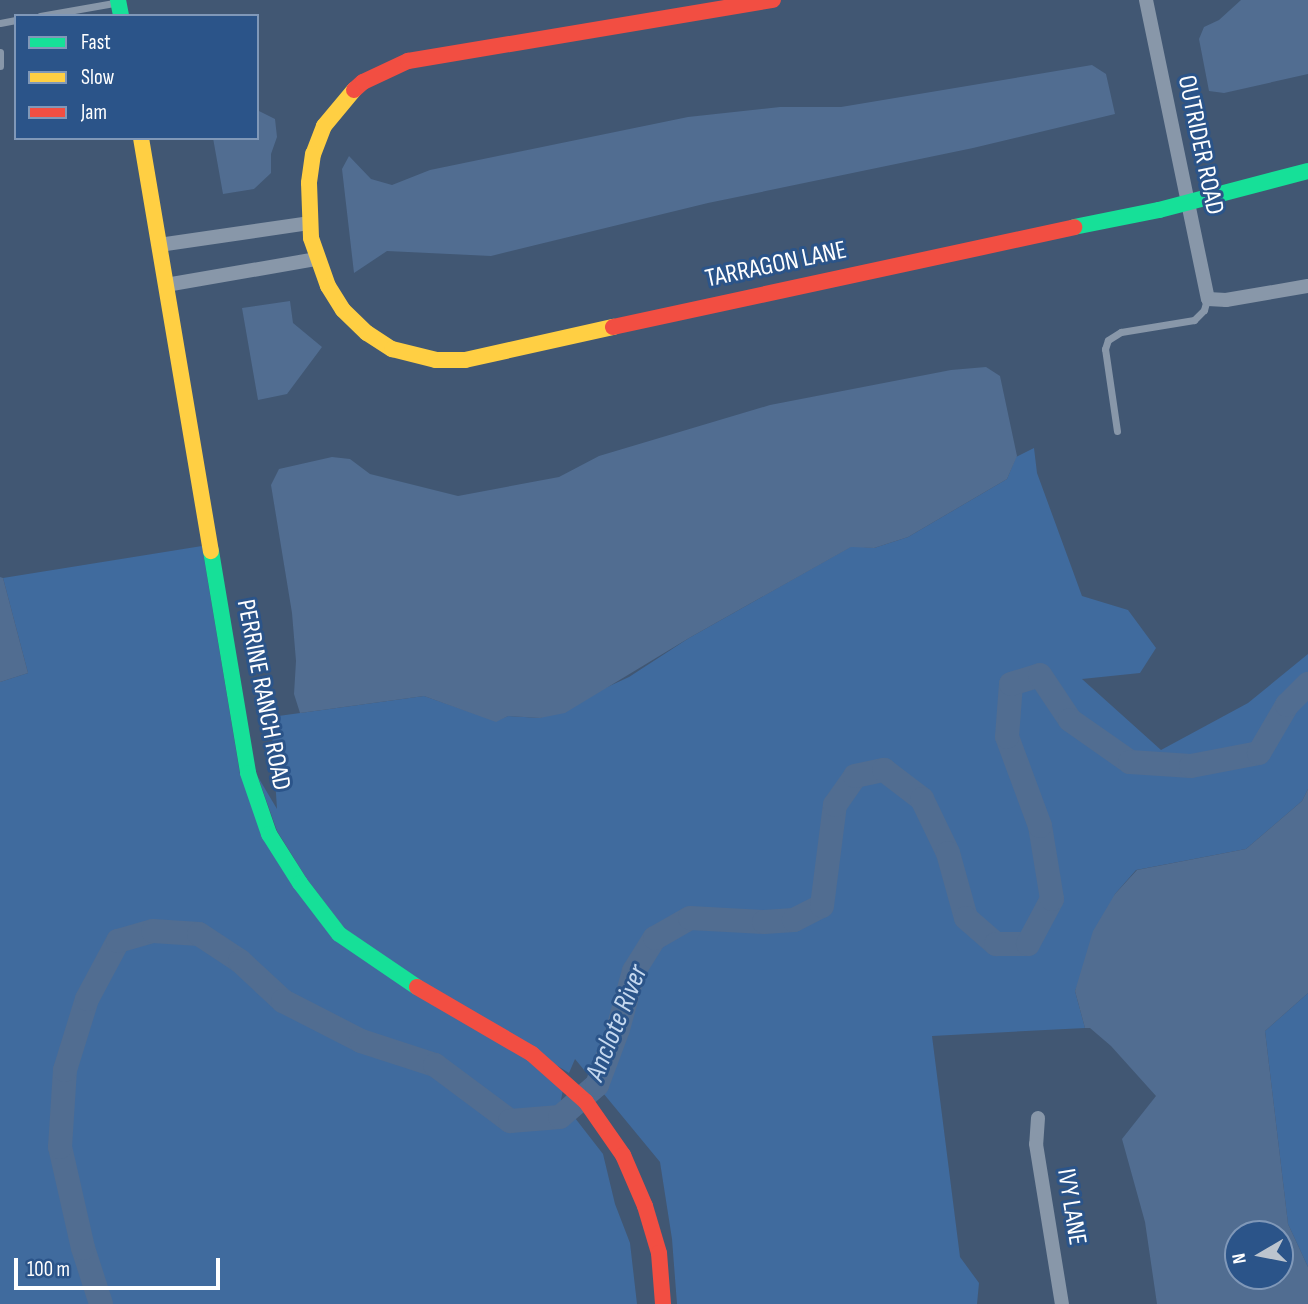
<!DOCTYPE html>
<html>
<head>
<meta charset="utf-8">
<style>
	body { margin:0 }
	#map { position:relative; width:1308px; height:1304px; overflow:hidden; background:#415773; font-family:"Sofia Sans Condensed",sans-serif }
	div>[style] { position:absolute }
	.green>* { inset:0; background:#406b9e }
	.water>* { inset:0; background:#516d91 }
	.river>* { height:24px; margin:-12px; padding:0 12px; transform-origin:12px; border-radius:12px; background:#516d91 }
	.lane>* { height:7px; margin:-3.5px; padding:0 3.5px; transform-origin:3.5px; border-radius:3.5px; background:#8897a9 }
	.street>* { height:14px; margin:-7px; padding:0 7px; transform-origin:7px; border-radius:7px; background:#8897a9 }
	.fast>* { height:16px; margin:-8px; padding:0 8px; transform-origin:8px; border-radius:8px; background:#16e098 }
	.slow>* { height:16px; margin:-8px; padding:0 8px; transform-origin:8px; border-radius:8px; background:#ffcf43 }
	.jam>* { height:16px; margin:-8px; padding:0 8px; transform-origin:8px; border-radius:8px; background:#f24e42 }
	span { translate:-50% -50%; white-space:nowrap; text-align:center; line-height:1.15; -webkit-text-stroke:6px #2b5489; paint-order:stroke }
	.street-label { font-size:26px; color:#fff }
	.water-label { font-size:28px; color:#c5d8ef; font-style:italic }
	.legend { position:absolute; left:14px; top:14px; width:245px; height:126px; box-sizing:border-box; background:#2b5489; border:2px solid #8098b8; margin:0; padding:9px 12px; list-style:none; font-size:21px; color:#fff }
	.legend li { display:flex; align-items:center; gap:14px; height:35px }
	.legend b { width:35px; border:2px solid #8098b8 }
	.north { position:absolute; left:1224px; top:1220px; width:70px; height:70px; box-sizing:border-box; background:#2b5489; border:2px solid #8098b8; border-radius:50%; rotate:260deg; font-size:19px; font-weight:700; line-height:28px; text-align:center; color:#fff }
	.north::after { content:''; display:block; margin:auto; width:24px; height:32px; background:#bcc4ce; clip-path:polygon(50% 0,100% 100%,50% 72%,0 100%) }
	.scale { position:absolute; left:14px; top:1258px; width:206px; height:32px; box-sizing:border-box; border:4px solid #fff; border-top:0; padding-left:9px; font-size:21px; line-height:24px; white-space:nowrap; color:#fff; -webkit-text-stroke:5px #2b5489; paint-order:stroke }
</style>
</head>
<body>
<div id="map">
	<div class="green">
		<div style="clip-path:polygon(1034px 448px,1037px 473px,1082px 596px,1128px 610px,1156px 648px,1140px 673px,1082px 679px,1161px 750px,1248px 703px,1308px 654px,1308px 789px,1302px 801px,1246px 849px,1136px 870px,1115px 894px,1075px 991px,1085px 1028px,932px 1036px,960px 1257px,979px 1283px,977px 1304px,677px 1304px,672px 1239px,660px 1162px,575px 1059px,569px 1073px,406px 972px,345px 929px,307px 879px,277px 831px,258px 777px,277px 809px,271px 717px,424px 696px,496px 721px,508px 716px,540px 718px,629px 677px,689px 638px,852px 546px,874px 548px,908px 537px,1007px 479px,1016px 457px)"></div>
		<div style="clip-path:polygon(202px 546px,240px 774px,332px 938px,527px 1059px,563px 1090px,561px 1100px,603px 1154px,615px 1204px,630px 1243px,637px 1304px,0 1304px,0 682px,28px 673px,3px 578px)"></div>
		<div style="clip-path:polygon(1308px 993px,1308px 1267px,1288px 1224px,1265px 1031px)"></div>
	</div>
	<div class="water">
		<div style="clip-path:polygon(1241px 0,1308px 0,1308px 74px,1224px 93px,1209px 91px,1199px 39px,1204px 27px,1219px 20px)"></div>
		<div style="clip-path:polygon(1092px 65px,1106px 74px,1115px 114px,973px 148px,708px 203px,491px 256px,387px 251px,354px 273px,342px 169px,349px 156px,371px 179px,392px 185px,430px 170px,688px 117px,780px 107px,841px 107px)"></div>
		<div style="clip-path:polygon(257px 110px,275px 119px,277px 137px,271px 154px,271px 173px,254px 189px,223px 194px,213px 138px,257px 138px)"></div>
		<div style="clip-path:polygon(290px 301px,293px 323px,322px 347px,287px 394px,258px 400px,242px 308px)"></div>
		<div style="clip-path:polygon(986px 367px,1000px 376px,1017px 456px,1007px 479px,908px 537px,874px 548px,851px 547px,689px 638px,565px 713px,540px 718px,508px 716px,496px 722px,424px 696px,300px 713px,294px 694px,296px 661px,292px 613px,271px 485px,279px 469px,332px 457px,350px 459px,370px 474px,458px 496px,559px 477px,599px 456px,770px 405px,951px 370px)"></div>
		<div style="clip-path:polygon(0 577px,3px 578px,28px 673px,0 682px)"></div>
		<div style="clip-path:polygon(evenodd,1308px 789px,1308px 993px,1265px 1031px,1288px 1224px,1308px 1267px,1308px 1304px,1157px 1304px,1145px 1222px,1122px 1139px,1156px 1096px,1111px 1046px,1090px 1028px,1085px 1028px,1075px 991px,1093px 931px,1115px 894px,1137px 870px,1246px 849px,1302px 801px,1308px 789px,1238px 1234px,1280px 1234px,1280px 1276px,1238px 1276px,1238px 1234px)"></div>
	</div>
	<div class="river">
		<div style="left:101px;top:1304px;width:59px;rotate:-107.8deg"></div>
		<div style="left:83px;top:1248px;width:104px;rotate:-102.8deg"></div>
		<div style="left:60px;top:1147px;width:77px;rotate:-86.3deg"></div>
		<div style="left:65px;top:1070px;width:74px;rotate:-72.8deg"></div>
		<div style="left:87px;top:999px;width:66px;rotate:-61.9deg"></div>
		<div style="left:118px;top:941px;width:36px;rotate:-16deg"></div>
		<div style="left:153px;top:931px;width:46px;rotate:3.7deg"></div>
		<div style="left:199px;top:934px;width:49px;rotate:33.4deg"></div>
		<div style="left:240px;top:961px;width:59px;rotate:42.9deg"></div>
		<div style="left:283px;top:1001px;width:88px;rotate:27.1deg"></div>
		<div style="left:361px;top:1041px;width:78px;rotate:18deg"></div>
		<div style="left:435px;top:1065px;width:94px;rotate:36.7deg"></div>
		<div style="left:510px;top:1121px;width:50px;rotate:-4.6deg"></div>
		<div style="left:560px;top:1117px;width:49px;rotate:-40.9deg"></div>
		<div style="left:597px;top:1085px;width:60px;rotate:-69.4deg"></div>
		<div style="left:618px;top:1029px;width:60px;rotate:-74.6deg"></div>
		<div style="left:634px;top:971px;width:39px;rotate:-58deg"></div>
		<div style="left:655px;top:938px;width:40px;rotate:-29.7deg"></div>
		<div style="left:690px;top:918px;width:74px;rotate:3.1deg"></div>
		<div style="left:764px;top:922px;width:30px;rotate:-4deg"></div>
		<div style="left:794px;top:920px;width:31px;rotate:-27deg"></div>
		<div style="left:822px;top:906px;width:102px;rotate:-82.7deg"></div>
		<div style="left:835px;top:805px;width:35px;rotate:-55deg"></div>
		<div style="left:855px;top:776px;width:30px;rotate:-12deg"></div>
		<div style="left:884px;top:770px;width:48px;rotate:37.3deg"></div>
		<div style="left:922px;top:799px;width:60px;rotate:64.3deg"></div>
		<div style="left:948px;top:853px;width:67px;rotate:74.5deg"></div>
		<div style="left:966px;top:918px;width:40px;rotate:41deg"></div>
		<div style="left:996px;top:944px;width:32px"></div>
		<div style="left:1028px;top:944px;width:51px;rotate:-61.9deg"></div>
		<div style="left:1052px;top:899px;width:74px;rotate:-99.3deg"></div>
		<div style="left:1040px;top:826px;width:95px;rotate:-110.3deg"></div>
		<div style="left:1007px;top:737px;width:53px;rotate:-85.7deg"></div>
		<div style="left:1011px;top:684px;width:30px;rotate:-17deg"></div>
		<div style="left:1040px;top:675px;width:54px;rotate:56.3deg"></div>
		<div style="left:1070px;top:720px;width:73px;rotate:35deg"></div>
		<div style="left:1130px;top:762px;width:61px;rotate:3.8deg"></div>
		<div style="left:1191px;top:766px;width:69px;rotate:-10.8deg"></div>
		<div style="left:1259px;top:753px;width:56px;rotate:-59.7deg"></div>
		<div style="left:1287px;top:705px;width:30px;rotate:-45deg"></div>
	</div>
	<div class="lane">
		<div style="left:40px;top:16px;width:75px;rotate:-10deg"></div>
		<div style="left:0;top:23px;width:16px;rotate:-11deg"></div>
		<div style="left:0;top:52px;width:14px;rotate:90deg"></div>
		<div style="left:1117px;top:431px;width:83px;rotate:-98.3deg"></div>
		<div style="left:1105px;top:349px;width:9px;rotate:-72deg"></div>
		<div style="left:1108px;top:340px;width:15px;rotate:-32deg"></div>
		<div style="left:1121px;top:332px;width:74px;rotate:-9.3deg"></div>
		<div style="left:1194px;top:320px;width:14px;rotate:-45deg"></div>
		<div style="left:1204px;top:310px;width:11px;rotate:-75deg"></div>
	</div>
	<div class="street">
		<div style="left:1146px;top:0;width:305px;rotate:78.3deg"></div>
		<div style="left:1208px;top:299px;width:18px;rotate:3deg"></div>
		<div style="left:1226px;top:300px;width:83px;rotate:-9.7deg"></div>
		<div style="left:159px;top:245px;width:153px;rotate:-8.3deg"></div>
		<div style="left:166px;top:285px;width:153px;rotate:-9.8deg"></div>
		<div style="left:1038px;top:1118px;width:26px;rotate:94deg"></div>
		<div style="left:1036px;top:1144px;width:162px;rotate:80.8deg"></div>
	</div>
	<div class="fast">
		<div style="left:118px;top:0;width:16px;rotate:79deg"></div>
		<div style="left:1074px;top:227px;width:87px;rotate:-11.3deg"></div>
		<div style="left:1159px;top:210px;width:154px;rotate:-14.7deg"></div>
		<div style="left:211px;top:551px;width:225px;rotate:80.5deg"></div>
		<div style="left:248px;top:773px;width:65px;rotate:71deg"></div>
		<div style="left:269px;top:834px;width:58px;rotate:57.7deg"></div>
		<div style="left:300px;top:883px;width:64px;rotate:52.6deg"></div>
		<div style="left:339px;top:934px;width:94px;rotate:34.2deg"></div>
	</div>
	<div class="slow">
		<div style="left:354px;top:90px;width:47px;rotate:129.8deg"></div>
		<div style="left:324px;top:126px;width:30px;rotate:111deg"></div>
		<div style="left:313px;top:154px;width:29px;rotate:98deg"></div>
		<div style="left:309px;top:183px;width:55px;rotate:87.9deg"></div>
		<div style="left:311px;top:238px;width:51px;rotate:70.5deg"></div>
		<div style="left:328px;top:286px;width:28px;rotate:58deg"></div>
		<div style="left:343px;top:310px;width:33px;rotate:44deg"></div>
		<div style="left:367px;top:333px;width:30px;rotate:33deg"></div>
		<div style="left:392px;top:349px;width:45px;rotate:14deg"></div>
		<div style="left:436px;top:360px;width:29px"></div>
		<div style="left:465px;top:360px;width:152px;rotate:-12.6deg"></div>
		<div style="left:141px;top:138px;width:419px;rotate:80.4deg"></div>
	</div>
	<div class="jam">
		<div style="left:354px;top:90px;width:12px;rotate:-42deg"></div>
		<div style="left:363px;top:82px;width:50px;rotate:-25deg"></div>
		<div style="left:408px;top:61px;width:370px;rotate:-9.5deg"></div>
		<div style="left:613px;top:327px;width:472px;rotate:-12.2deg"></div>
		<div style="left:417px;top:987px;width:133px;rotate:30.2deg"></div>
		<div style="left:532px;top:1054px;width:72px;rotate:41.6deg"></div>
		<div style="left:586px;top:1102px;width:65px;rotate:55.1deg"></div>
		<div style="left:623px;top:1155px;width:56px;rotate:66.7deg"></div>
		<div style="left:645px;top:1206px;width:49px;rotate:73.4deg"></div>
		<div style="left:659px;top:1253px;width:51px;rotate:85.5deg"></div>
	</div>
	<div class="street-label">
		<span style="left:1200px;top:145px;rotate:78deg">OUTRIDER ROAD</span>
		<span style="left:776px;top:265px;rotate:-12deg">TARRAGON LANE</span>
		<span style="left:263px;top:695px;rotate:79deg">PERRINE RANCH ROAD</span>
		<span style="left:1071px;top:1207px;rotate:81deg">IVY LANE</span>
	</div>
	<div class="water-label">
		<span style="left:617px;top:1023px;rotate:-68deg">Anclote River</span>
	</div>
	<ul class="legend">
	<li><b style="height:9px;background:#16e098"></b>Fast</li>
	<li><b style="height:9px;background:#ffcf43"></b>Slow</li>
	<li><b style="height:9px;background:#f24e42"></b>Jam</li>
	</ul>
	<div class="north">N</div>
	<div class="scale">100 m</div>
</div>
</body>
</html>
